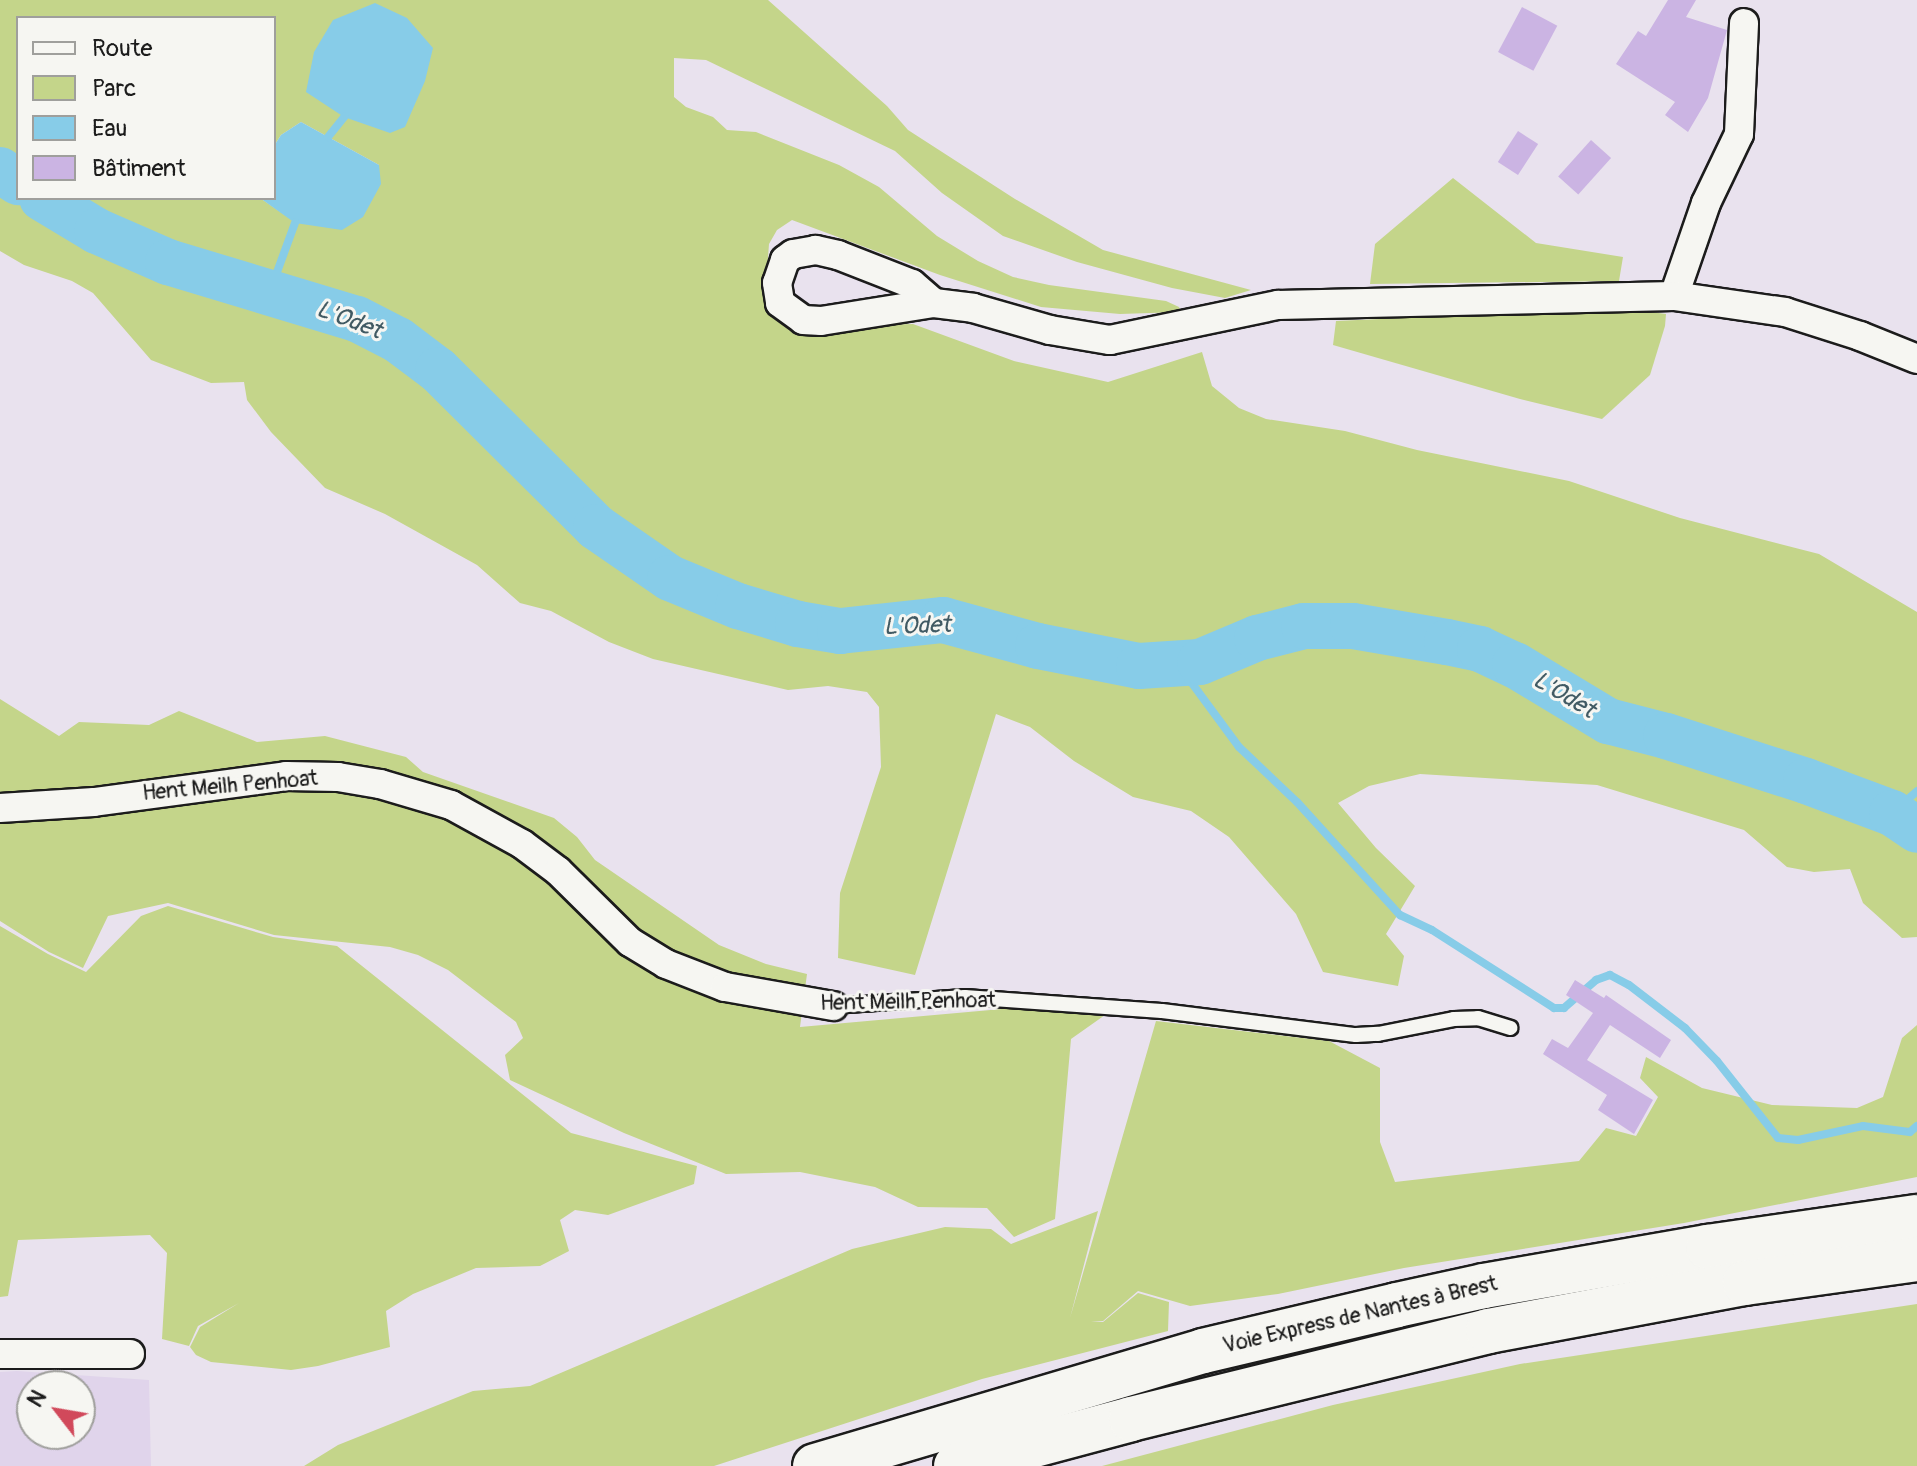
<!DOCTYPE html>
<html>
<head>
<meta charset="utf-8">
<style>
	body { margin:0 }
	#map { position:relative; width:1917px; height:1466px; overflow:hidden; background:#e9e2ee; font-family:Pangolin,sans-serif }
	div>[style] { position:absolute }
	.built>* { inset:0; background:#e0d4eb }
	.green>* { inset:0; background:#c4d58a }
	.water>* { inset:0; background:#87cce8 }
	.stream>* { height:8px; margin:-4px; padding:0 4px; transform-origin:4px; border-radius:4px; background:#87cce8 }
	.river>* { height:46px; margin:-23px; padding:0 23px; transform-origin:23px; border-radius:23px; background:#87cce8 }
	.building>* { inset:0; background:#cbb4e3; transform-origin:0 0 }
	.roads { filter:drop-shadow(2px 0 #1c1c1c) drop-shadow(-2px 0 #1c1c1c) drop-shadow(0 2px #1c1c1c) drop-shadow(0 -2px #1c1c1c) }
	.service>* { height:14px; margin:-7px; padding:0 7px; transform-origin:7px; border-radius:7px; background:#f6f6f2 }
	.minor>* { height:28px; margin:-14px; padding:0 14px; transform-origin:14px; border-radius:14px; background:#f6f6f2 }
	.trunk>* { height:44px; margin:-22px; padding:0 22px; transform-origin:22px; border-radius:22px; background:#f6f6f2 }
	span { translate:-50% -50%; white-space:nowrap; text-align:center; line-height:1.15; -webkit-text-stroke:6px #f6f6f2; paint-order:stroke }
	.street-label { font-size:22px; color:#1c1c1c }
	.water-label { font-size:24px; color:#415a63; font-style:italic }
	.legend { position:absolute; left:16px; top:16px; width:260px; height:184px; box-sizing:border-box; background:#f6f6f2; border:2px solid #9f9f9c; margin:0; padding:10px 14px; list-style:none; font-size:24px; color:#1c1c1c }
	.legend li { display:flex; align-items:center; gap:16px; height:40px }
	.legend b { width:40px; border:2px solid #9f9f9c }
	.north { position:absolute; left:16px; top:1370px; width:80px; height:80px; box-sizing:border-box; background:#f6f6f2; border:2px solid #9f9f9c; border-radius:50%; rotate:301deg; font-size:22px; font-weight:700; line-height:32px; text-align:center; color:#1c1c1c }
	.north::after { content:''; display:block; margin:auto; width:28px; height:36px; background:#d1495b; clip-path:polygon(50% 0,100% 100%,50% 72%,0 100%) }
</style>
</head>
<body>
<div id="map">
	<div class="built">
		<div style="clip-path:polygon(evenodd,17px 1371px,149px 1380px,151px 1466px,0 1466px,0 1372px,17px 1371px,32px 1386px,80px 1386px,80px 1434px,32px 1434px,32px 1386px)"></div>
	</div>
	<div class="green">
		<div style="clip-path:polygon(evenodd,0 0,768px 0,887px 106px,908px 130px,1015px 199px,1103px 250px,1251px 290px,1225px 298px,1172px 288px,1077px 262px,1003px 236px,942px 193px,895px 151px,706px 60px,674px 58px,674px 97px,686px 107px,713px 117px,727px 130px,756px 132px,839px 165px,879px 187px,937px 236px,978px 261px,1013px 277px,1049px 285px,1166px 301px,1179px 307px,1181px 312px,1120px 314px,1041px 307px,940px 275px,792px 220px,777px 230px,769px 244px,766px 285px,769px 300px,867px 325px,913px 324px,1014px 361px,1108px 382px,1202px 352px,1212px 386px,1239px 408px,1266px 419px,1345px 431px,1417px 450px,1569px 481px,1680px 518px,1819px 554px,1917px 612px,1917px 937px,1902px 938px,1863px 903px,1850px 869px,1814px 872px,1787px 867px,1744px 830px,1597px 785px,1420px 774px,1369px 786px,1338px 803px,1376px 848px,1415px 886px,1386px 934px,1404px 956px,1398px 986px,1323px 972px,1296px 914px,1229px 837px,1191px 811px,1133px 797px,1074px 761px,1030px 727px,996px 714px,915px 975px,838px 958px,840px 893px,881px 767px,879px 707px,867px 692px,828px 686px,788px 690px,653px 659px,609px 642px,551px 611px,520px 603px,477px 565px,385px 514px,325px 488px,271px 432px,247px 400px,244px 382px,211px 383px,151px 360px,93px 293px,72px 281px,24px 265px,0 251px,0 0,18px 18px,274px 18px,274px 146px,281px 135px,301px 122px,379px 165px,295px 222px,260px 198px,18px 198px,18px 18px)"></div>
		<div style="clip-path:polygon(1453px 178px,1536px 243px,1623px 257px,1619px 281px,1370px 284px,1375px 244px)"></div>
		<div style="clip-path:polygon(1621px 308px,1666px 314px,1665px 326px,1650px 375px,1602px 419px,1520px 399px,1333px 345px,1336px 321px)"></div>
		<div style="clip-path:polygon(0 699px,59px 736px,79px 722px,149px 725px,179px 711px,257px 742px,325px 736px,406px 757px,423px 772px,554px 818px,577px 837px,595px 860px,719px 945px,766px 964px,807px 974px,800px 1027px,1013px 1008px,1105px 1015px,1071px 1039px,1055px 1219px,1014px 1237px,987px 1208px,918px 1207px,875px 1187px,800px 1172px,726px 1174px,624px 1133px,510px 1080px,505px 1055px,523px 1038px,516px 1022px,448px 970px,418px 955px,390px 947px,274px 935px,168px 903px,108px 916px,83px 968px,49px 952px,0 921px)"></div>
		<div style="clip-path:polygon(168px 906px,273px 937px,337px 946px,571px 1133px,697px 1166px,694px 1184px,608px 1215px,575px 1210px,560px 1220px,569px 1251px,540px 1266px,476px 1268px,413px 1294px,386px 1311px,390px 1347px,318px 1366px,291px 1370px,211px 1362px,196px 1355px,190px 1347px,200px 1327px,239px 1303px,198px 1326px,189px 1346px,162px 1339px,167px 1253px,150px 1235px,18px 1240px,8px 1296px,0 1297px,0 926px,48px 954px,86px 972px,141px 916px)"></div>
		<div style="clip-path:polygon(1156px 1021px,1329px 1041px,1380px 1068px,1380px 1142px,1395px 1182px,1579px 1161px,1606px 1128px,1636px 1136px,1658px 1097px,1640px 1078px,1646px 1057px,1702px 1088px,1772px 1105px,1857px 1108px,1883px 1097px,1902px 1038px,1917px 1025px,1917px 1177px,1684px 1223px,1404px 1268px,1278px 1294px,1190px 1306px,1138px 1291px,1103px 1321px,1091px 1321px,1103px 1322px,1138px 1293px,1169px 1302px,1168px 1331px,982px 1379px,714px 1466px,304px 1466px,338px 1445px,473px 1391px,530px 1386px,852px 1249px,945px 1227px,991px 1229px,1011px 1244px,1098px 1211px,1070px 1318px)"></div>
		<div style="clip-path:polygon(1917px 1304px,1917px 1466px,1102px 1466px,1333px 1405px,1520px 1364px)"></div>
	</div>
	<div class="water">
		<div style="clip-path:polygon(375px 3px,407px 18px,433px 48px,425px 81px,405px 127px,390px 133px,344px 117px,306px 92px,314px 52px,333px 20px)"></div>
		<div style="clip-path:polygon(301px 122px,379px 165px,381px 184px,363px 217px,342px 230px,295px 223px,260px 198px,274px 198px,274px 146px,281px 135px)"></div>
	</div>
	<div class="stream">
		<div style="left:328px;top:137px;width:26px;rotate:-51deg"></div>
		<div style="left:269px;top:294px;width:76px;rotate:-69.9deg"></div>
		<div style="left:1177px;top:663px;width:104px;rotate:53.6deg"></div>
		<div style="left:1239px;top:747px;width:80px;rotate:43.5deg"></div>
		<div style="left:1297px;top:802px;width:153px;rotate:47.7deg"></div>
		<div style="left:1400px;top:915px;width:35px;rotate:25deg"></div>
		<div style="left:1432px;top:930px;width:145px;rotate:32.6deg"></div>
		<div style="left:1554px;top:1008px;width:10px"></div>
		<div style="left:1564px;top:1008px;width:43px;rotate:-41.2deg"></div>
		<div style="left:1596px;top:980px;width:15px;rotate:-20deg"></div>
		<div style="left:1610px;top:975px;width:21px;rotate:28deg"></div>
		<div style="left:1629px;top:985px;width:71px;rotate:37.5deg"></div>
		<div style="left:1685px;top:1028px;width:46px;rotate:45.9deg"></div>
		<div style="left:1717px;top:1061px;width:98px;rotate:51.6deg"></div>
		<div style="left:1778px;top:1138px;width:20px;rotate:6deg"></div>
		<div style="left:1798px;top:1140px;width:66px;rotate:-12.2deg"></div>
		<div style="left:1863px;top:1126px;width:47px;rotate:7.3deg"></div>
		<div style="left:1910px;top:1132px;width:9px;rotate:-41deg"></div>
		<div style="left:1892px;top:813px;width:33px;rotate:-41deg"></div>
	</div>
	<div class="river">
		<div style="left:0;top:170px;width:22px;rotate:34deg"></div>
		<div style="left:42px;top:198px;width:64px;rotate:31deg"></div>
		<div style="left:97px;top:231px;width:77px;rotate:23.6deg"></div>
		<div style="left:168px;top:262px;width:197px;rotate:16.8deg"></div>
		<div style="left:357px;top:319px;width:46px;rotate:27.1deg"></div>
		<div style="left:398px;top:340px;width:50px;rotate:36.9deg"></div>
		<div style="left:438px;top:370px;width:223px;rotate:44.8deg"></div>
		<div style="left:596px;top:527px;width:90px;rotate:34.6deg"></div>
		<div style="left:670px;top:578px;width:74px;rotate:22.4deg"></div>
		<div style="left:738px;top:606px;width:63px;rotate:16.7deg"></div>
		<div style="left:798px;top:624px;width:43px;rotate:9.5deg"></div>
		<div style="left:840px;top:631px;width:104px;rotate:-6.1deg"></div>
		<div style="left:943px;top:620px;width:98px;rotate:15.3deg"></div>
		<div style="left:1038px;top:646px;width:103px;rotate:11.2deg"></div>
		<div style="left:1139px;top:666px;width:61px;rotate:-3.8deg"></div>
		<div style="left:1200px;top:662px;width:62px;rotate:-22.8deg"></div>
		<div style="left:1257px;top:638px;width:49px;rotate:-14.3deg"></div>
		<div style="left:1304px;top:626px;width:49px"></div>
		<div style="left:1353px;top:626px;width:95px;rotate:9.7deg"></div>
		<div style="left:1447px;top:642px;width:34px;rotate:12deg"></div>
		<div style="left:1480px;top:649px;width:38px;rotate:25deg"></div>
		<div style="left:1515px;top:665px;width:109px;rotate:31.1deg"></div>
		<div style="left:1608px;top:721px;width:60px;rotate:14.5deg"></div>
		<div style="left:1666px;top:736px;width:147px;rotate:17.8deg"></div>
		<div style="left:1806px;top:781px;width:92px;rotate:20.4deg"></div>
		<div style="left:1892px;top:813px;width:30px;rotate:34deg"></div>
	</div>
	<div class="building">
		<div style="clip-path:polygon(1668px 0,1696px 0,1686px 17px,1727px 30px,1708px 98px,1688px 132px,1665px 115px,1675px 102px,1616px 64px,1638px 31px,1646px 36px)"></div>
		<div style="left:1522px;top:7px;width:40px;height:51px;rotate:28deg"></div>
		<div style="left:1518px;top:131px;width:24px;height:37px;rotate:33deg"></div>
		<div style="left:1591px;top:140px;width:27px;height:49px;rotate:42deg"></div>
		<div style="clip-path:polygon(1575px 980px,1604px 998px,1606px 995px,1671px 1040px,1660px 1058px,1610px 1025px,1587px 1060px,1653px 1100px,1634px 1134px,1598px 1110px,1607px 1095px,1543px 1054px,1552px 1039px,1568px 1048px,1593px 1013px,1566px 995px)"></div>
	</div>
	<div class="roads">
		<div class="service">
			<div style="left:833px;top:1006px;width:132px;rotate:-3.9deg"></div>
			<div style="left:965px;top:997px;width:197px;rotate:4.1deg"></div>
			<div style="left:1162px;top:1011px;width:195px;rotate:7.1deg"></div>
			<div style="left:1356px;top:1035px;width:22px;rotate:-3deg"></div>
			<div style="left:1378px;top:1034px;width:77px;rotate:-11.2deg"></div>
			<div style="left:1454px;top:1019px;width:24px;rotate:-2deg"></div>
			<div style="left:1478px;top:1018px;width:34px;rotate:17deg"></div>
		</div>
		<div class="minor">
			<div style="left:1674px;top:296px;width:98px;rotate:-71deg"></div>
			<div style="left:1706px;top:203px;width:76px;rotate:-64.4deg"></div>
			<div style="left:1739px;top:134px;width:111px;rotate:-87.4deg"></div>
			<div style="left:934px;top:303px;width:29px;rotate:-139deg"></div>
			<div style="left:912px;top:284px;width:79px;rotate:-158.6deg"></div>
			<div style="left:838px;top:255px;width:23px;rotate:-167deg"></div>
			<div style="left:816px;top:250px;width:23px;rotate:170deg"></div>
			<div style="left:793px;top:254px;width:10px;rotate:143deg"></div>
			<div style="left:785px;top:260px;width:24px;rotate:109deg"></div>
			<div style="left:777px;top:283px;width:20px;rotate:81deg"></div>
			<div style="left:780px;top:303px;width:29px;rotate:36deg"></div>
			<div style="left:803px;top:320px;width:18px;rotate:3deg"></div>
			<div style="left:821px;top:321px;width:114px;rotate:-9.1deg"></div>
			<div style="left:934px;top:303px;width:39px;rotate:7deg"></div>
			<div style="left:973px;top:308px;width:80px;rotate:15.9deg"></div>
			<div style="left:1050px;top:330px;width:61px;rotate:9.5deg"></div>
			<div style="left:1110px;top:340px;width:172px;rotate:-11.8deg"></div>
			<div style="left:1278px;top:305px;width:396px;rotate:-1.3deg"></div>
			<div style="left:1674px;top:296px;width:112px;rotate:8.2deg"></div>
			<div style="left:1785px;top:312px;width:79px;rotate:17.7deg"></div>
			<div style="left:1860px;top:336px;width:61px;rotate:22deg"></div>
			<div style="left:0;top:808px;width:94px;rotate:-3.7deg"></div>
			<div style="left:94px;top:802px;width:194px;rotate:-7.7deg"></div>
			<div style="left:286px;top:776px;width:52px;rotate:1.1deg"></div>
			<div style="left:338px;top:777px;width:43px;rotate:9.5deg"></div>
			<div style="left:380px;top:784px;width:74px;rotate:16.5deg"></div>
			<div style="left:451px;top:805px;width:81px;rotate:28.8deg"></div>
			<div style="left:522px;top:844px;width:45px;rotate:36.9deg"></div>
			<div style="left:558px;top:871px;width:101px;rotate:44.6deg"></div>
			<div style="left:630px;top:942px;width:42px;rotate:31.4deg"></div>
			<div style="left:666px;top:964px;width:63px;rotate:21.3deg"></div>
			<div style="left:725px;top:987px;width:110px;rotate:10deg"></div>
			<div style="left:0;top:1354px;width:130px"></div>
		</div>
		<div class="trunk">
			<div style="left:815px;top:1466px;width:405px;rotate:-16.5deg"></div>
			<div style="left:1203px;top:1351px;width:199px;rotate:-13.3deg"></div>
			<div style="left:1397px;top:1305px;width:89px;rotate:-12.3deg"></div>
			<div style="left:1484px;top:1286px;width:227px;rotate:-9.9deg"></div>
			<div style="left:1708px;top:1247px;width:211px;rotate:-8.2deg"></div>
			<div style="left:956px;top:1466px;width:181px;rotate:-15deg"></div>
			<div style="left:1131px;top:1419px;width:368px;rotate:-13.8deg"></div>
			<div style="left:1488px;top:1331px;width:261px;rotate:-10.6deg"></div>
			<div style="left:1745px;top:1283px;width:174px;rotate:-7.9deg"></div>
		</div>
	</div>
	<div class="street-label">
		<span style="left:230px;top:786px;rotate:-5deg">Hent Meilh Penhoat</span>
		<span style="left:908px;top:1002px;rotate:-1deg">Hent Meilh Penhoat</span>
		<span style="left:1360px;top:1315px;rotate:-13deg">Voie Express de Nantes à Brest</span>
	</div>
	<div class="water-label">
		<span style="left:349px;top:320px;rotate:21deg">L'Odet</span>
		<span style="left:917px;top:626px;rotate:-2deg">L'Odet</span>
		<span style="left:1564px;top:695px;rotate:31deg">L'Odet</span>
	</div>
	<ul class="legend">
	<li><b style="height:10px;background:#f6f6f2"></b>Route</li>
	<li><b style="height:22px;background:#c4d58a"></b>Parc</li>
	<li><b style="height:22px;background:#87cce8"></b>Eau</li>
	<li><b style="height:22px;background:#cbb4e3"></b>Bâtiment</li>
	</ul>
	<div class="north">N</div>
</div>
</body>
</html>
